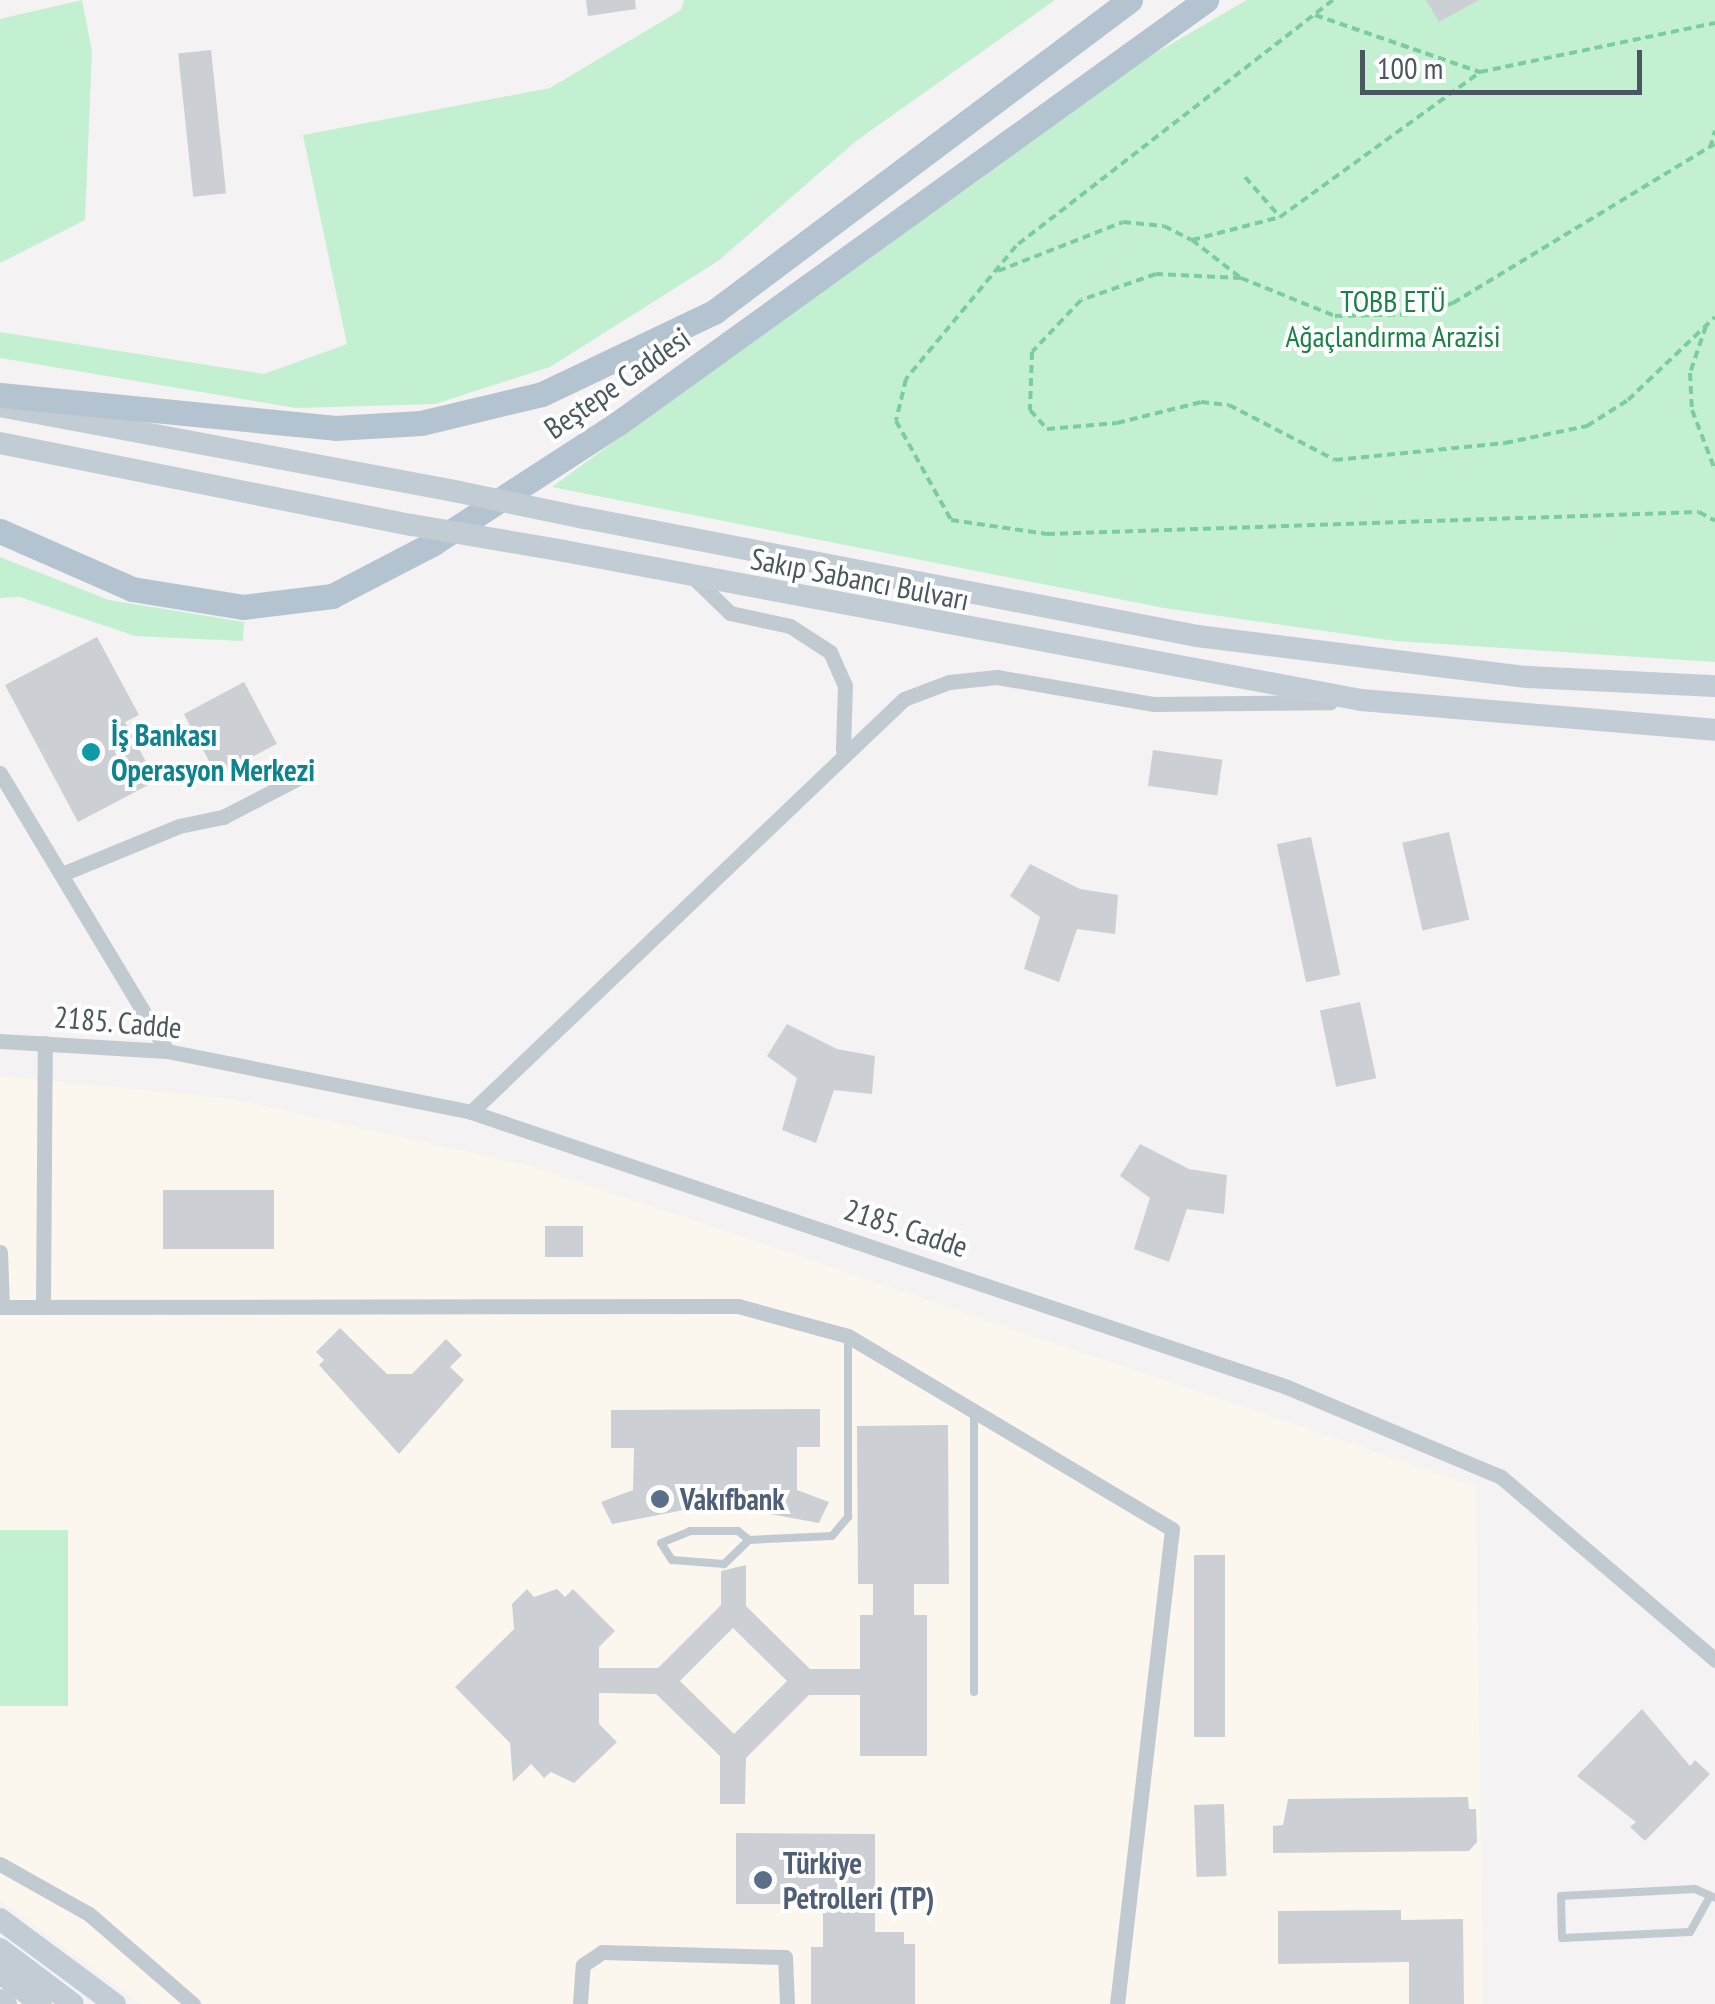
<!DOCTYPE html>
<html>
<head>
<meta charset="utf-8">
<style>
	body { margin:0 }
	#map { position:relative; width:1715px; height:2004px; overflow:hidden; background:#f4f2f2; font-family:"PT Sans Narrow",sans-serif }
	div>[style] { position:absolute }
	.commercial>* { inset:0; background:#fcf7ee }
	.green>* { inset:0; background:#c3f0d1; transform-origin:0 0 }
	.building>* { inset:0; background:#ccd0d4; transform-origin:0 0 }
	.path>* { height:4px; margin-top:-2px; transform-origin:0; background:repeating-linear-gradient(90deg,#7bcd9f 0 8px,transparent 0 13px) }
	.lane>* { height:8px; margin:-4px; padding:0 4px; transform-origin:4px; border-radius:4px; background:#c1cad1 }
	.street>* { height:15px; margin:-7.5px; padding:0 7.5px; transform-origin:7.5px; border-radius:7.5px; background:#c1cad1 }
	.secondary>* { height:22px; margin:-11px; padding:0 11px; transform-origin:11px; border-radius:11px; background:#c1ccd5 }
	.primary>* { height:25px; margin:-12.5px; padding:0 12.5px; transform-origin:12.5px; border-radius:12.5px; background:#b3c4d0 }
	.secondary-bridge>* { height:22px; margin:-11px; padding:0 11px; transform-origin:11px; border-radius:11px; background:#c1ccd5 }
	.dots>* { width:28px; height:28px; translate:-50% -50%; box-sizing:border-box; border:5px solid #fff; border-radius:50% }
	span { translate:-50% -50%; white-space:nowrap; text-align:center; line-height:1.15; -webkit-text-stroke:8px #fff; paint-order:stroke }
	.park-label { font-size:30px; color:#1a8246 }
	.street-label { font-size:30px; color:#4a5760 }
	.culture-label { font-size:30px; color:#0d838f; font-weight:700 }
	.left { translate:0 -50%; text-align:left }
	.service-label { font-size:30px; color:#4e5e75; font-weight:700 }
	.scale { position:absolute; left:1360px; top:50px; width:282px; height:45px; box-sizing:border-box; border:5px solid #4a5760; border-top:0; padding-left:12px; font-size:30px; line-height:35px; white-space:nowrap; color:#4a5760; -webkit-text-stroke:8px #fff; paint-order:stroke }
</style>
</head>
<body>
<div id="map">
	<div class="commercial">
		<div style="clip-path:polygon(0 1076px,233px 1099px,536px 1167px,1476px 1486px,1483px 2004px,141px 2004px,0 1900px)"></div>
	</div>
	<div class="green">
		<div style="clip-path:polygon(82px 0,92px 51px,85px 220px,0 263px,0 19px)"></div>
		<div style="clip-path:polygon(684px 0,1055px 0,856px 141px,718px 261px,550px 367px,435px 404px,296px 408px,0 358px,0 332px,264px 374px,347px 344px,303px 135px,550px 88px,681px 10px)"></div>
		<div style="clip-path:polygon(1247px 0,1715px 0,1715px 662px,1395px 641px,1164px 608px,552px 487px,1109px 80px)"></div>
		<div style="clip-path:polygon(0 557px,109px 600px,244px 622px,243px 641px,135px 636px,20px 597px,0 598px)"></div>
		<div style="left:0;top:1530px;width:68px;height:176px"></div>
	</div>
	<div class="building">
		<div style="clip-path:polygon(586px 0,635px 0,636px 9px,588px 16px)"></div>
		<div style="clip-path:polygon(1426px 0,1479px 0,1439px 22px)"></div>
		<div style="left:211px;top:50px;width:144px;height:33px;rotate:84deg"></div>
		<div style="clip-path:polygon(97px 637px,139px 715px,125px 722px,156px 781px,78px 822px,5px 685px)"></div>
		<div style="left:244px;top:682px;width:70px;height:68px;rotate:62deg"></div>
		<div style="left:1153px;top:750px;width:70px;height:36px;rotate:8deg"></div>
		<div style="left:1449px;top:832px;width:90px;height:48px;rotate:77deg"></div>
		<div style="left:1311px;top:837px;width:141px;height:35px;rotate:78deg"></div>
		<div style="clip-path:polygon(1030px 864px,1080px 889px,1118px 895px,1115px 934px,1077px 929px,1059px 982px,1024px 969px,1040px 917px,1010px 896px)"></div>
		<div style="left:1360px;top:1002px;width:78px;height:41px;rotate:78deg"></div>
		<div style="clip-path:polygon(787px 1024px,837px 1049px,875px 1056px,872px 1094px,834px 1090px,816px 1143px,782px 1130px,797px 1078px,767px 1056px)"></div>
		<div style="clip-path:polygon(1140px 1144px,1189px 1169px,1227px 1175px,1224px 1214px,1187px 1209px,1169px 1262px,1134px 1249px,1150px 1198px,1120px 1176px)"></div>
		<div style="left:274px;top:1190px;width:59px;height:111px;rotate:90deg"></div>
		<div style="left:545px;top:1226px;width:38px;height:31px"></div>
		<div style="clip-path:polygon(340px 1328px,387px 1374px,412px 1374px,446px 1339px,462px 1355px,450px 1367px,464px 1380px,399px 1454px,319px 1365px,324px 1360px,316px 1352px)"></div>
		<div style="clip-path:polygon(820px 1409px,820px 1447px,797px 1447px,797px 1490px,829px 1502px,819px 1523px,715px 1504px,612px 1524px,601px 1502px,633px 1490px,634px 1448px,611px 1448px,611px 1410px)"></div>
		<div style="clip-path:polygon(evenodd,948px 1425px,949px 1584px,914px 1584px,914px 1615px,927px 1615px,927px 1756px,860px 1756px,860px 1695px,809px 1695px,746px 1758px,745px 1804px,720px 1804px,720px 1756px,656px 1694px,599px 1693px,599px 1724px,617px 1742px,574px 1783px,551px 1772px,544px 1778px,531px 1764px,513px 1782px,510px 1743px,455px 1687px,514px 1629px,512px 1604px,527px 1589px,534px 1597px,557px 1589px,565px 1597px,573px 1589px,615px 1631px,599px 1647px,599px 1668px,658px 1668px,721px 1605px,721px 1571px,746px 1565px,746px 1606px,810px 1669px,860px 1669px,860px 1615px,873px 1615px,873px 1584px,858px 1584px,857px 1426px,948px 1425px,733px 1628px,787px 1681px,734px 1734px,680px 1681px,733px 1628px)"></div>
		<div style="left:1194px;top:1555px;width:31px;height:182px"></div>
		<div style="clip-path:polygon(1642px 1709px,1690px 1766px,1695px 1760px,1710px 1774px,1645px 1841px,1630px 1827px,1636px 1822px,1577px 1776px)"></div>
		<div style="clip-path:polygon(1468px 1797px,1469px 1809px,1476px 1809px,1477px 1842px,1469px 1851px,1273px 1853px,1273px 1826px,1283px 1825px,1288px 1799px)"></div>
		<div style="left:1224px;top:1804px;width:72px;height:30px;rotate:88deg"></div>
		<div style="clip-path:polygon(736px 1833px,875px 1834px,875px 1932px,904px 1932px,904px 1944px,915px 1944px,915px 2004px,811px 2004px,811px 1947px,823px 1947px,823px 1904px,736px 1904px)"></div>
		<div style="clip-path:polygon(1401px 1910px,1401px 1920px,1463px 1919px,1464px 2004px,1409px 2004px,1409px 1962px,1278px 1964px,1278px 1911px)"></div>
	</div>
	<div class="path">
		<div style="left:1333px;top:0;width:401px;rotate:142.2deg"></div>
		<div style="left:1016px;top:246px;width:173px;rotate:129.6deg"></div>
		<div style="left:906px;top:379px;width:43px;rotate:103.4deg"></div>
		<div style="left:896px;top:421px;width:113px;rotate:60.9deg"></div>
		<div style="left:951px;top:520px;width:97px;rotate:8.3deg"></div>
		<div style="left:1047px;top:534px;width:652px;rotate:-1.93deg"></div>
		<div style="left:1699px;top:512px;width:18px;rotate:29deg"></div>
		<div style="left:1315px;top:15px;width:175px;rotate:19.1deg"></div>
		<div style="left:1480px;top:72px;width:240px;rotate:-11.8deg"></div>
		<div style="left:1710px;top:148px;width:18px;rotate:-74deg"></div>
		<div style="left:1245px;top:177px;width:53px;rotate:48.8deg"></div>
		<div style="left:1192px;top:240px;width:62px;rotate:37.8deg"></div>
		<div style="left:1241px;top:278px;width:101px;rotate:22deg"></div>
		<div style="left:1335px;top:316px;width:86px;rotate:-1.3deg"></div>
		<div style="left:1421px;top:314px;width:34px;rotate:-19deg"></div>
		<div style="left:1453px;top:303px;width:306px;rotate:-31.3deg"></div>
		<div style="left:998px;top:271px;width:134px;rotate:-21.4deg"></div>
		<div style="left:1123px;top:222px;width:41px;rotate:5.6deg"></div>
		<div style="left:1164px;top:226px;width:31px;rotate:27deg"></div>
		<div style="left:1192px;top:240px;width:91px;rotate:-14.6deg"></div>
		<div style="left:1280px;top:217px;width:247px;rotate:-35.9deg"></div>
		<div style="left:1241px;top:278px;width:85px;rotate:-177.3deg"></div>
		<div style="left:1156px;top:274px;width:79px;rotate:160.9deg"></div>
		<div style="left:1081px;top:300px;width:71px;rotate:133.3deg"></div>
		<div style="left:1032px;top:352px;width:58px;rotate:92deg"></div>
		<div style="left:1030px;top:410px;width:25px;rotate:48deg"></div>
		<div style="left:1047px;top:429px;width:70px;rotate:-4.9deg"></div>
		<div style="left:1117px;top:423px;width:87px;rotate:-14deg"></div>
		<div style="left:1201px;top:402px;width:28px;rotate:6deg"></div>
		<div style="left:1229px;top:405px;width:119px;rotate:27.4deg"></div>
		<div style="left:1335px;top:460px;width:171px;rotate:-5.7deg"></div>
		<div style="left:1505px;top:443px;width:84px;rotate:-11.7deg"></div>
		<div style="left:1587px;top:426px;width:49px;rotate:-32.4deg"></div>
		<div style="left:1628px;top:400px;width:120px;rotate:-43.7deg"></div>
		<div style="left:1706px;top:326px;width:50px;rotate:108.8deg"></div>
		<div style="left:1690px;top:373px;width:37px;rotate:87deg"></div>
		<div style="left:1692px;top:410px;width:64px;rotate:69deg"></div>
	</div>
	<div class="lane">
		<div style="left:749px;top:1540px;width:35px;rotate:136deg"></div>
		<div style="left:724px;top:1564px;width:52px;rotate:-175.6deg"></div>
		<div style="left:672px;top:1560px;width:20px;rotate:-123deg"></div>
		<div style="left:661px;top:1543px;width:31px;rotate:-22deg"></div>
		<div style="left:690px;top:1531px;width:48px"></div>
		<div style="left:738px;top:1531px;width:14px;rotate:39deg"></div>
		<div style="left:749px;top:1540px;width:83px;rotate:-2.8deg"></div>
		<div style="left:832px;top:1536px;width:25px;rotate:-50deg"></div>
		<div style="left:848px;top:1517px;width:181px;rotate:-90deg"></div>
		<div style="left:974px;top:1692px;width:280px;rotate:-90deg"></div>
		<div style="left:1709px;top:1898px;width:39px;rotate:119deg"></div>
		<div style="left:1690px;top:1932px;width:128px;rotate:177.3deg"></div>
		<div style="left:1562px;top:1938px;width:42px;rotate:-91.4deg"></div>
		<div style="left:1561px;top:1896px;width:134px;rotate:-3deg"></div>
		<div style="left:1695px;top:1889px;width:22px;rotate:24deg"></div>
	</div>
	<div class="street">
		<div style="left:694px;top:578px;width:50px;rotate:44.2deg"></div>
		<div style="left:730px;top:613px;width:61px;rotate:12.2deg"></div>
		<div style="left:790px;top:626px;width:48px;rotate:33deg"></div>
		<div style="left:830px;top:652px;width:36px;rotate:66deg"></div>
		<div style="left:845px;top:685px;width:65px;rotate:91.8deg"></div>
		<div style="left:0;top:773px;width:324px;rotate:59deg"></div>
		<div style="left:62px;top:874px;width:126px;rotate:-22.3deg"></div>
		<div style="left:179px;top:826px;width:45px;rotate:-11.6deg"></div>
		<div style="left:223px;top:817px;width:91px;rotate:-27.4deg"></div>
		<div style="left:0;top:1041px;width:167px;rotate:3.4deg"></div>
		<div style="left:167px;top:1051px;width:310px;rotate:11.3deg"></div>
		<div style="left:471px;top:1112px;width:861px;rotate:18.62deg"></div>
		<div style="left:1287px;top:1387px;width:232px;rotate:22.8deg"></div>
		<div style="left:1501px;top:1477px;width:282px;rotate:40.5deg"></div>
		<div style="left:471px;top:1112px;width:598px;rotate:-43.65deg"></div>
		<div style="left:904px;top:699px;width:48px;rotate:-20.7deg"></div>
		<div style="left:949px;top:682px;width:48px;rotate:-5.9deg"></div>
		<div style="left:997px;top:677px;width:158px;rotate:9.8deg"></div>
		<div style="left:1153px;top:704px;width:177px;rotate:-0.6deg"></div>
		<div style="left:0;top:1252px;width:55px;rotate:87.9deg"></div>
		<div style="left:0;top:1307px;width:738px;rotate:-0.08deg"></div>
		<div style="left:738px;top:1306px;width:114px;rotate:15.3deg"></div>
		<div style="left:848px;top:1336px;width:377px;rotate:30.8deg"></div>
		<div style="left:1172px;top:1529px;width:478px;rotate:96.6deg"></div>
		<div style="left:43px;top:1307px;width:264px;rotate:-89.6deg"></div>
		<div style="left:0;top:1864px;width:102px;rotate:29.3deg"></div>
		<div style="left:89px;top:1914px;width:138px;rotate:40.9deg"></div>
		<div style="left:580px;top:2004px;width:39px;rotate:-86deg"></div>
		<div style="left:583px;top:1965px;width:23px;rotate:-34deg"></div>
		<div style="left:602px;top:1952px;width:183px;rotate:1.6deg"></div>
		<div style="left:785px;top:1957px;width:47px;rotate:87.6deg"></div>
	</div>
	<div class="secondary">
		<div style="left:0;top:406px;width:467px;rotate:10.6deg"></div>
		<div style="left:0;top:443px;width:420px;rotate:11.3deg"></div>
		<div style="left:585px;top:518px;width:623px;rotate:10.91deg"></div>
		<div style="left:1197px;top:636px;width:334px;rotate:7.1deg"></div>
		<div style="left:1528px;top:677px;width:187px;rotate:2.8deg"></div>
		<div style="left:564px;top:551px;width:811px;rotate:10.59deg"></div>
		<div style="left:1361px;top:700px;width:355px;rotate:4.8deg"></div>
		<div style="left:0;top:1919px;width:143px;rotate:36.5deg"></div>
		<div style="left:0;top:1949px;width:91px;rotate:37deg"></div>
		<div style="left:0;top:1973px;width:51px;rotate:37.1deg"></div>
		<div style="left:0;top:2000px;width:7px;rotate:34deg"></div>
	</div>
	<div class="primary">
		<div style="left:0;top:395px;width:337px;rotate:5.6deg"></div>
		<div style="left:335px;top:428px;width:86px;rotate:-3.3deg"></div>
		<div style="left:421px;top:423px;width:124px;rotate:-13.5deg"></div>
		<div style="left:542px;top:394px;width:191px;rotate:-25.5deg"></div>
		<div style="left:714px;top:312px;width:520px;rotate:-36.87deg"></div>
		<div style="left:0;top:531px;width:144px;rotate:23.7deg"></div>
		<div style="left:132px;top:589px;width:112px;rotate:9.2deg"></div>
		<div style="left:243px;top:607px;width:90px;rotate:-7deg"></div>
		<div style="left:332px;top:596px;width:113px;rotate:-27.5deg"></div>
		<div style="left:432px;top:544px;width:221px;rotate:-33deg"></div>
		<div style="left:617px;top:424px;width:726px;rotate:-35.75deg"></div>
	</div>
	<div class="secondary-bridge">
		<div style="left:459px;top:492px;width:129px;rotate:11.7deg"></div>
		<div style="left:412px;top:525px;width:154px;rotate:9.7deg"></div>
	</div>
	<div class="dots">
		<div style="left:91px;top:752px;background:#0f9aa8"></div>
		<div style="left:660px;top:1499px;background:#5c6f8a"></div>
		<div style="left:763px;top:1880px;background:#5c6f8a"></div>
	</div>
	<div class="park-label">
		<span style="left:1393px;top:318px">TOBB ETÜ<br>Ağaçlandırma Arazisi</span>
	</div>
	<div class="street-label">
		<span style="left:617px;top:383px;rotate:-35deg">Beştepe Caddesi</span>
		<span style="left:860px;top:579px;rotate:11deg">Sakıp Sabancı Bulvarı</span>
		<span style="left:118px;top:1022px;rotate:5deg">2185. Cadde</span>
		<span style="left:906px;top:1228px;rotate:18deg">2185. Cadde</span>
	</div>
	<div class="culture-label">
		<span class="left" style="left:111px;top:752px">İş Bankası<br>Operasyon Merkezi</span>
	</div>
	<div class="service-label">
		<span class="left" style="left:680px;top:1499px">Vakıfbank</span>
		<span class="left" style="left:783px;top:1880px">Türkiye<br>Petrolleri (TP)</span>
	</div>
	<div class="scale">100 m</div>
</div>
</body>
</html>
